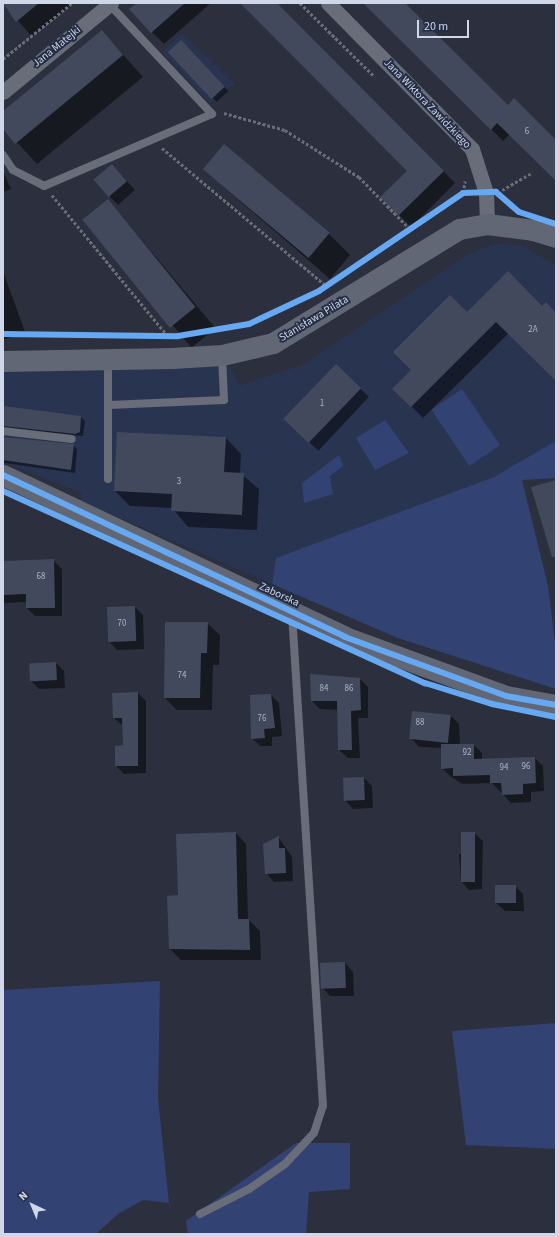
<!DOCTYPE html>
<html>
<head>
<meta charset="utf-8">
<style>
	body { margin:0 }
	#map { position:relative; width:559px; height:1237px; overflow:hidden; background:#2c303e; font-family:"Source Sans 3",sans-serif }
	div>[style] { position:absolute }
	.built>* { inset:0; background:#293451 }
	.green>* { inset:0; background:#324272; transform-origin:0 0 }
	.shadow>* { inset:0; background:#0007; transform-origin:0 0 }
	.building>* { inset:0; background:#42495c; transform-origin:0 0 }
	.path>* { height:2.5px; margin-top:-1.25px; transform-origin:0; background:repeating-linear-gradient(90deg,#696d78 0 3px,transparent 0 5px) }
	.lane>* { height:8px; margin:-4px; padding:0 4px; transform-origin:4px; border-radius:4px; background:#696d7a }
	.street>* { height:15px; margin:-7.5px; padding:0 7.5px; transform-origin:7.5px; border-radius:7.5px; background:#696d7a }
	.secondary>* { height:21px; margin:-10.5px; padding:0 10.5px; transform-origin:10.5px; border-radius:10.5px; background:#626775 }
	.cycleway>* { height:6px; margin:-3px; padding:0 3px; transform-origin:3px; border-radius:3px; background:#66a8f1 }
	span { translate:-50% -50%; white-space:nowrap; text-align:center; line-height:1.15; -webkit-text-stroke:4px #242d46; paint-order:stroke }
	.number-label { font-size:9px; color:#acb4c5 }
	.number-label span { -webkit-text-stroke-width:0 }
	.street-label { font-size:11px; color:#d0d7e8 }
	.frame { position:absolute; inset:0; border:4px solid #d0d7e8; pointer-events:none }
	.north { position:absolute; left:12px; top:1185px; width:40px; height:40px; -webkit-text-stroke:3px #242d46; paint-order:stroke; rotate:316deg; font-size:11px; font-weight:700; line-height:16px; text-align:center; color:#d0d7e8 }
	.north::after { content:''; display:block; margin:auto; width:14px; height:18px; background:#d0d7e8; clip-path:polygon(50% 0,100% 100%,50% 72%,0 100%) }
	.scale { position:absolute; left:417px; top:20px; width:52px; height:18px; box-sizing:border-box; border:2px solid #d0d7e8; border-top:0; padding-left:5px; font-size:12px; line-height:14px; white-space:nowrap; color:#d0d7e8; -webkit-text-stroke:3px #242d46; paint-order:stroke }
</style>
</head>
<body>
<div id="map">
	<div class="built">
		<div style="clip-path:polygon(182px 33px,235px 84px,210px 103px,162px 52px)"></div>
		<div style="clip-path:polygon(494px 244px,521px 245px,556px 266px,556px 444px,494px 477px,276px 558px,272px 584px,79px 500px,82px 493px,3px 462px,3px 369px,230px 366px,239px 386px,305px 364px,466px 255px)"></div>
	</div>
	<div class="green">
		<div style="left:462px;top:389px;width:68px;height:37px;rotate:56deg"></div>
		<div style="clip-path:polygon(385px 420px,409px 453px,375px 470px,356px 438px)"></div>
		<div style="clip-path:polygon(556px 441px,556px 478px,522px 480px,548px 586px,556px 651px,556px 689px,398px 638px,272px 584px,276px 558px,494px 477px)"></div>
		<div style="clip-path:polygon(339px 455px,343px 466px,330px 476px,333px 494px,304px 503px,302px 483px)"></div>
		<div style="clip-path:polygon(160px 981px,158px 1099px,169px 1203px,143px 1200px,118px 1214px,96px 1234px,3px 1234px,3px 990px)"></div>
		<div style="clip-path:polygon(556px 1023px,556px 1149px,466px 1145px,452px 1031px)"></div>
		<div style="clip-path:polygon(296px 1143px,350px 1143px,350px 1189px,309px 1192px,306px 1234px,188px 1234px,186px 1221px)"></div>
	</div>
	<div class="shadow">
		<div style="clip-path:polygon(3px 3px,73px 3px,32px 37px)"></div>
		<div style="clip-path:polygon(138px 3px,211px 3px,164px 44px,152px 32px)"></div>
		<div style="clip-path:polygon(241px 3px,276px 3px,455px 183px,411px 227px,381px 197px,408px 171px)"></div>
		<div style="clip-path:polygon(365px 3px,404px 3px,508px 107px,556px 141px,556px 180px,510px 134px,503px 141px)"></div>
		<div style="clip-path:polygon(102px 31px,143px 77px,37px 164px,3px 127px,3px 112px)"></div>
		<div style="left:181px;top:42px;width:68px;height:16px;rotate:46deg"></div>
		<div style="clip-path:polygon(112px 165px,135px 190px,118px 205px,110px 197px)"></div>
		<div style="clip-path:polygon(203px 169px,329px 234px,350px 255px,330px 279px)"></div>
		<div style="clip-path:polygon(3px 171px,11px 189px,3px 192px)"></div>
		<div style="left:108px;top:200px;width:167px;height:31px;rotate:50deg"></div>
		<div style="clip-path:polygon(3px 271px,25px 332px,3px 340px)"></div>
		<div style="clip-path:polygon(542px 307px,556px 314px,556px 380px,509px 333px,423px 418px,394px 389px,467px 313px)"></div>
		<div style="left:336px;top:366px;width:45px;height:74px;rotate:43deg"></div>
		<div style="clip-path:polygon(3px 408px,81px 417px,85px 421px,83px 436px,3px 429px)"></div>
		<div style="clip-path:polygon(3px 437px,73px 445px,77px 449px,75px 473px,4px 463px)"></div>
		<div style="clip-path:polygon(226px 438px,241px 454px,240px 473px,259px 489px,257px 530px,188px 527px,172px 508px,130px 506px,115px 491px)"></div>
		<div style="clip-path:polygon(53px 560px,62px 569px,62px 616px,35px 616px,27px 608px,27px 602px,3px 603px,3px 562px)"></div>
		<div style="clip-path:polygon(135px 607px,143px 615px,144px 649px,117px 650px,109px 641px)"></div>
		<div style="clip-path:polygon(207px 623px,220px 635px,219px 665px,213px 665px,212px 710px,177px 710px,165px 698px)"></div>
		<div style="clip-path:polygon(56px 663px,64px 671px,65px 688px,39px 689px,31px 681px)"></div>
		<div style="clip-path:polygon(360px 679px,368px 687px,368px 718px,358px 718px,360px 758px,348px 758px,339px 750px,339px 710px,320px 709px,312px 701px)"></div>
		<div style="clip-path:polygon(138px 693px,146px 701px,146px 773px,124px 774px,116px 766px,124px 746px,123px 726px,114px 718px)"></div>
		<div style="clip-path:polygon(271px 695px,279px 703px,282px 736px,272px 737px,272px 746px,260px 746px,252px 738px)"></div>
		<div style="clip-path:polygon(451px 716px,459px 724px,460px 745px,474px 745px,482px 753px,482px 760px,535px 758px,543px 766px,544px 791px,531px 792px,531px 802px,511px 803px,492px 783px,462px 784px,450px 776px,442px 768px,442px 748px,419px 747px,411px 738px)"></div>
		<div style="clip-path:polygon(364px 778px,372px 786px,373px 808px,353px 809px,345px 800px)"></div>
		<div style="clip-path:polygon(236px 833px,246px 844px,248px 919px,260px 931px,261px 960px,181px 960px,170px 949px,179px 896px)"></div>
		<div style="clip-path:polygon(474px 833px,483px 841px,482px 889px,469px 890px,461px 881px,459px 854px,463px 854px)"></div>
		<div style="clip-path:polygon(279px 838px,292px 857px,293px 881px,274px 882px,266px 873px)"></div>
		<div style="clip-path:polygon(515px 886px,523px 894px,524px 911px,505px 911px,496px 903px)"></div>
		<div style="clip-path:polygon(345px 963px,353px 972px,354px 996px,330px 996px,322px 987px)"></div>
	</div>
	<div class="building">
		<div style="clip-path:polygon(3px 3px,39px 3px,16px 22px)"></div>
		<div style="clip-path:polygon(137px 3px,185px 3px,151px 33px,129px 9px)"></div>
		<div style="clip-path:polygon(240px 3px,277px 3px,444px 171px,398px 216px,380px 197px,407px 171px)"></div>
		<div style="clip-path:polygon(363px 3px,405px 3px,508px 105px,514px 98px,556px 140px,556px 181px,497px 123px,491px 130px)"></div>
		<div style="clip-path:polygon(102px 30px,123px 55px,15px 144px,3px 129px,3px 111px)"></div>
		<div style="left:181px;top:40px;width:64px;height:18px;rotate:47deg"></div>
		<div style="left:224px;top:144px;width:138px;height:33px;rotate:40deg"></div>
		<div style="left:112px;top:164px;width:23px;height:24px;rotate:50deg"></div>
		<div style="left:108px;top:199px;width:139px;height:33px;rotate:51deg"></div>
		<div style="clip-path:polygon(508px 271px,542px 306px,546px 302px,556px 313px,556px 381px,496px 322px,411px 407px,392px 389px,411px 370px,393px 352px,450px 295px,467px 312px)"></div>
		<div style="left:336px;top:364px;width:35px;height:76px;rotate:44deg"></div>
		<div style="clip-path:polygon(3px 406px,81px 416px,80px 432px,75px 434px,3px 426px)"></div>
		<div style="clip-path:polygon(117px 432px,226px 437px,224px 472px,244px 473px,242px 515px,171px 511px,172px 494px,114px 491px)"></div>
		<div style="clip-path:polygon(3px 437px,74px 444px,71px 470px,3px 460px)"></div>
		<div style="clip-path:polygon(556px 480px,556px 557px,552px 557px,531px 487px)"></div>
		<div style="clip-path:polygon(54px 559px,55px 608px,26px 608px,26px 594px,3px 595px,3px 561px)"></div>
		<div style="left:135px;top:606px;width:35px;height:28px;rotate:88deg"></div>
		<div style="clip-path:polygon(165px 622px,208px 622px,207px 653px,201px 653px,200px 698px,164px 698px)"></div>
		<div style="left:56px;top:662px;width:18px;height:27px;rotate:87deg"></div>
		<div style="clip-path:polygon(310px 674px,360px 678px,361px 710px,351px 711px,352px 750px,338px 750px,337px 701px,311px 701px)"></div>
		<div style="clip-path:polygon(138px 692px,138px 766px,115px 766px,115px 746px,123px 745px,122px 718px,113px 718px,112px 693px)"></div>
		<div style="clip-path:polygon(271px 694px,275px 728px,264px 729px,265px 738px,251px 739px,250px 695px)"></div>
		<div style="left:412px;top:711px;width:39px;height:28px;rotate:6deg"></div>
		<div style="clip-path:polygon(441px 744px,474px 744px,474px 759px,535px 757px,536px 783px,523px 784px,523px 794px,502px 795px,501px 783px,490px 783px,490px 775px,453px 776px,453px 768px,441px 769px)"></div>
		<div style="left:364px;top:777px;width:23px;height:21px;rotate:88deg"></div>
		<div style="clip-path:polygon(236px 832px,238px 919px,249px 919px,250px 950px,169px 949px,167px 896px,178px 895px,176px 834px)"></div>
		<div style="left:461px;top:832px;width:14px;height:50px"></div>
		<div style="clip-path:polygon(279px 836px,279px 848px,285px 848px,286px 873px,265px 874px,263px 844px)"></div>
		<div style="left:495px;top:885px;width:21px;height:18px"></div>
		<div style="left:345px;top:962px;width:26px;height:25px;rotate:88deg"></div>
	</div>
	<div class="path">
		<div style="left:300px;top:3px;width:105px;rotate:44.6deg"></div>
		<div style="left:3px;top:59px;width:89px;rotate:-39.1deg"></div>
		<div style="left:224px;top:113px;width:63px;rotate:15.6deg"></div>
		<div style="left:285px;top:130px;width:88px;rotate:32.4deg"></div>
		<div style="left:359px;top:177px;width:74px;rotate:45.5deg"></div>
		<div style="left:162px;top:148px;width:213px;rotate:40deg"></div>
		<div style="left:502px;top:190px;width:34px;rotate:-30deg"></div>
		<div style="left:463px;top:193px;width:12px;rotate:-81deg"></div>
		<div style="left:52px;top:195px;width:181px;rotate:50.6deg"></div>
	</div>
	<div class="lane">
		<div style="left:3px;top:155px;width:18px;rotate:56deg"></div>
		<div style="left:13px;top:170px;width:35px;rotate:27deg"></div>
		<div style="left:44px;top:186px;width:183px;rotate:-23.2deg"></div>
		<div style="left:212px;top:114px;width:151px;rotate:-133.1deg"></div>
		<div style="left:108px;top:360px;width:119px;rotate:90deg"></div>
		<div style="left:109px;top:405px;width:115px;rotate:-2.5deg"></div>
		<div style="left:224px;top:400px;width:44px;rotate:-92.6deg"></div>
		<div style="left:3px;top:431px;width:69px;rotate:6.6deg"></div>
		<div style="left:200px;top:1214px;width:55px;rotate:-27deg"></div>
		<div style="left:249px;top:1189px;width:44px;rotate:-34.8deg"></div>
		<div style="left:285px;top:1164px;width:42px;rotate:-46.9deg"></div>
		<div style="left:314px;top:1133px;width:28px;rotate:-72deg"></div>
		<div style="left:323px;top:1106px;width:494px;rotate:-93.6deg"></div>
	</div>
	<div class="street">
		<div style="left:328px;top:3px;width:205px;rotate:45.4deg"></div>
		<div style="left:472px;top:149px;width:46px;rotate:72.3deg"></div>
		<div style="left:486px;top:193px;width:31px;rotate:88deg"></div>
		<div style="left:3px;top:92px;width:140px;rotate:-39.5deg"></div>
	</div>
	<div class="secondary">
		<div style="left:3px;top:361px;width:169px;rotate:-1deg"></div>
		<div style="left:172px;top:358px;width:50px;rotate:-3.4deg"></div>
		<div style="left:222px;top:355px;width:52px;rotate:-13.2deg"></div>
		<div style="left:273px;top:343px;width:218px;rotate:-31.5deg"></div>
		<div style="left:459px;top:229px;width:28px;rotate:-10deg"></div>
		<div style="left:487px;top:224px;width:46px;rotate:7.4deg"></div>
		<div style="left:533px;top:230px;width:24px;rotate:17deg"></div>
		<div style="left:3px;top:475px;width:378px;rotate:25.3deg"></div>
		<div style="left:345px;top:637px;width:171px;rotate:20.1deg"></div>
		<div style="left:506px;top:696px;width:51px;rotate:10.2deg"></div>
	</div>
	<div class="cycleway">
		<div style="left:3px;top:334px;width:175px;rotate:0.7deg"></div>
		<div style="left:178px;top:336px;width:72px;rotate:-9.6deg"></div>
		<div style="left:249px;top:324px;width:77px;rotate:-25.2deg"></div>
		<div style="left:319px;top:291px;width:174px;rotate:-34.2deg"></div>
		<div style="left:463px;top:193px;width:33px;rotate:-2deg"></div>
		<div style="left:496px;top:192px;width:30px;rotate:41deg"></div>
		<div style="left:519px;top:212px;width:39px;rotate:18deg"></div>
		<div style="left:3px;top:475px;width:378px;rotate:25.3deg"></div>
		<div style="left:345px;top:637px;width:171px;rotate:20.1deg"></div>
		<div style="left:506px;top:696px;width:51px;rotate:10.2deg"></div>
		<div style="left:3px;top:491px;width:464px;rotate:24.5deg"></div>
		<div style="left:425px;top:683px;width:70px;rotate:17.4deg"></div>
		<div style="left:492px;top:704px;width:65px;rotate:11.5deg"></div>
	</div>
	<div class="number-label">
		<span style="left:527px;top:132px">6</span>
		<span style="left:533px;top:330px">2A</span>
		<span style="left:322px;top:404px">1</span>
		<span style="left:179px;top:482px">3</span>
		<span style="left:41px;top:577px">68</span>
		<span style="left:122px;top:624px">70</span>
		<span style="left:182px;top:676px">74</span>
		<span style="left:324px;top:689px">84</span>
		<span style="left:349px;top:689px">86</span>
		<span style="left:262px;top:719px">76</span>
		<span style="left:420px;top:723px">88</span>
		<span style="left:467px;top:753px">92</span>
		<span style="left:526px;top:767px">96</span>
		<span style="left:504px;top:768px">94</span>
	</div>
	<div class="street-label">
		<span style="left:57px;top:47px;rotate:-39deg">Jana Matejki</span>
		<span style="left:427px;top:104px;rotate:46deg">Jana Wiktora Zawidzkiego</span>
		<span style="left:314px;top:319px;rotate:-31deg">Stanisława Pilata</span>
		<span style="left:279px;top:595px;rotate:25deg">Zaborska</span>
	</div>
	<div class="frame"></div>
	<div class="north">N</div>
	<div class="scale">20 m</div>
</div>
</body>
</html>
